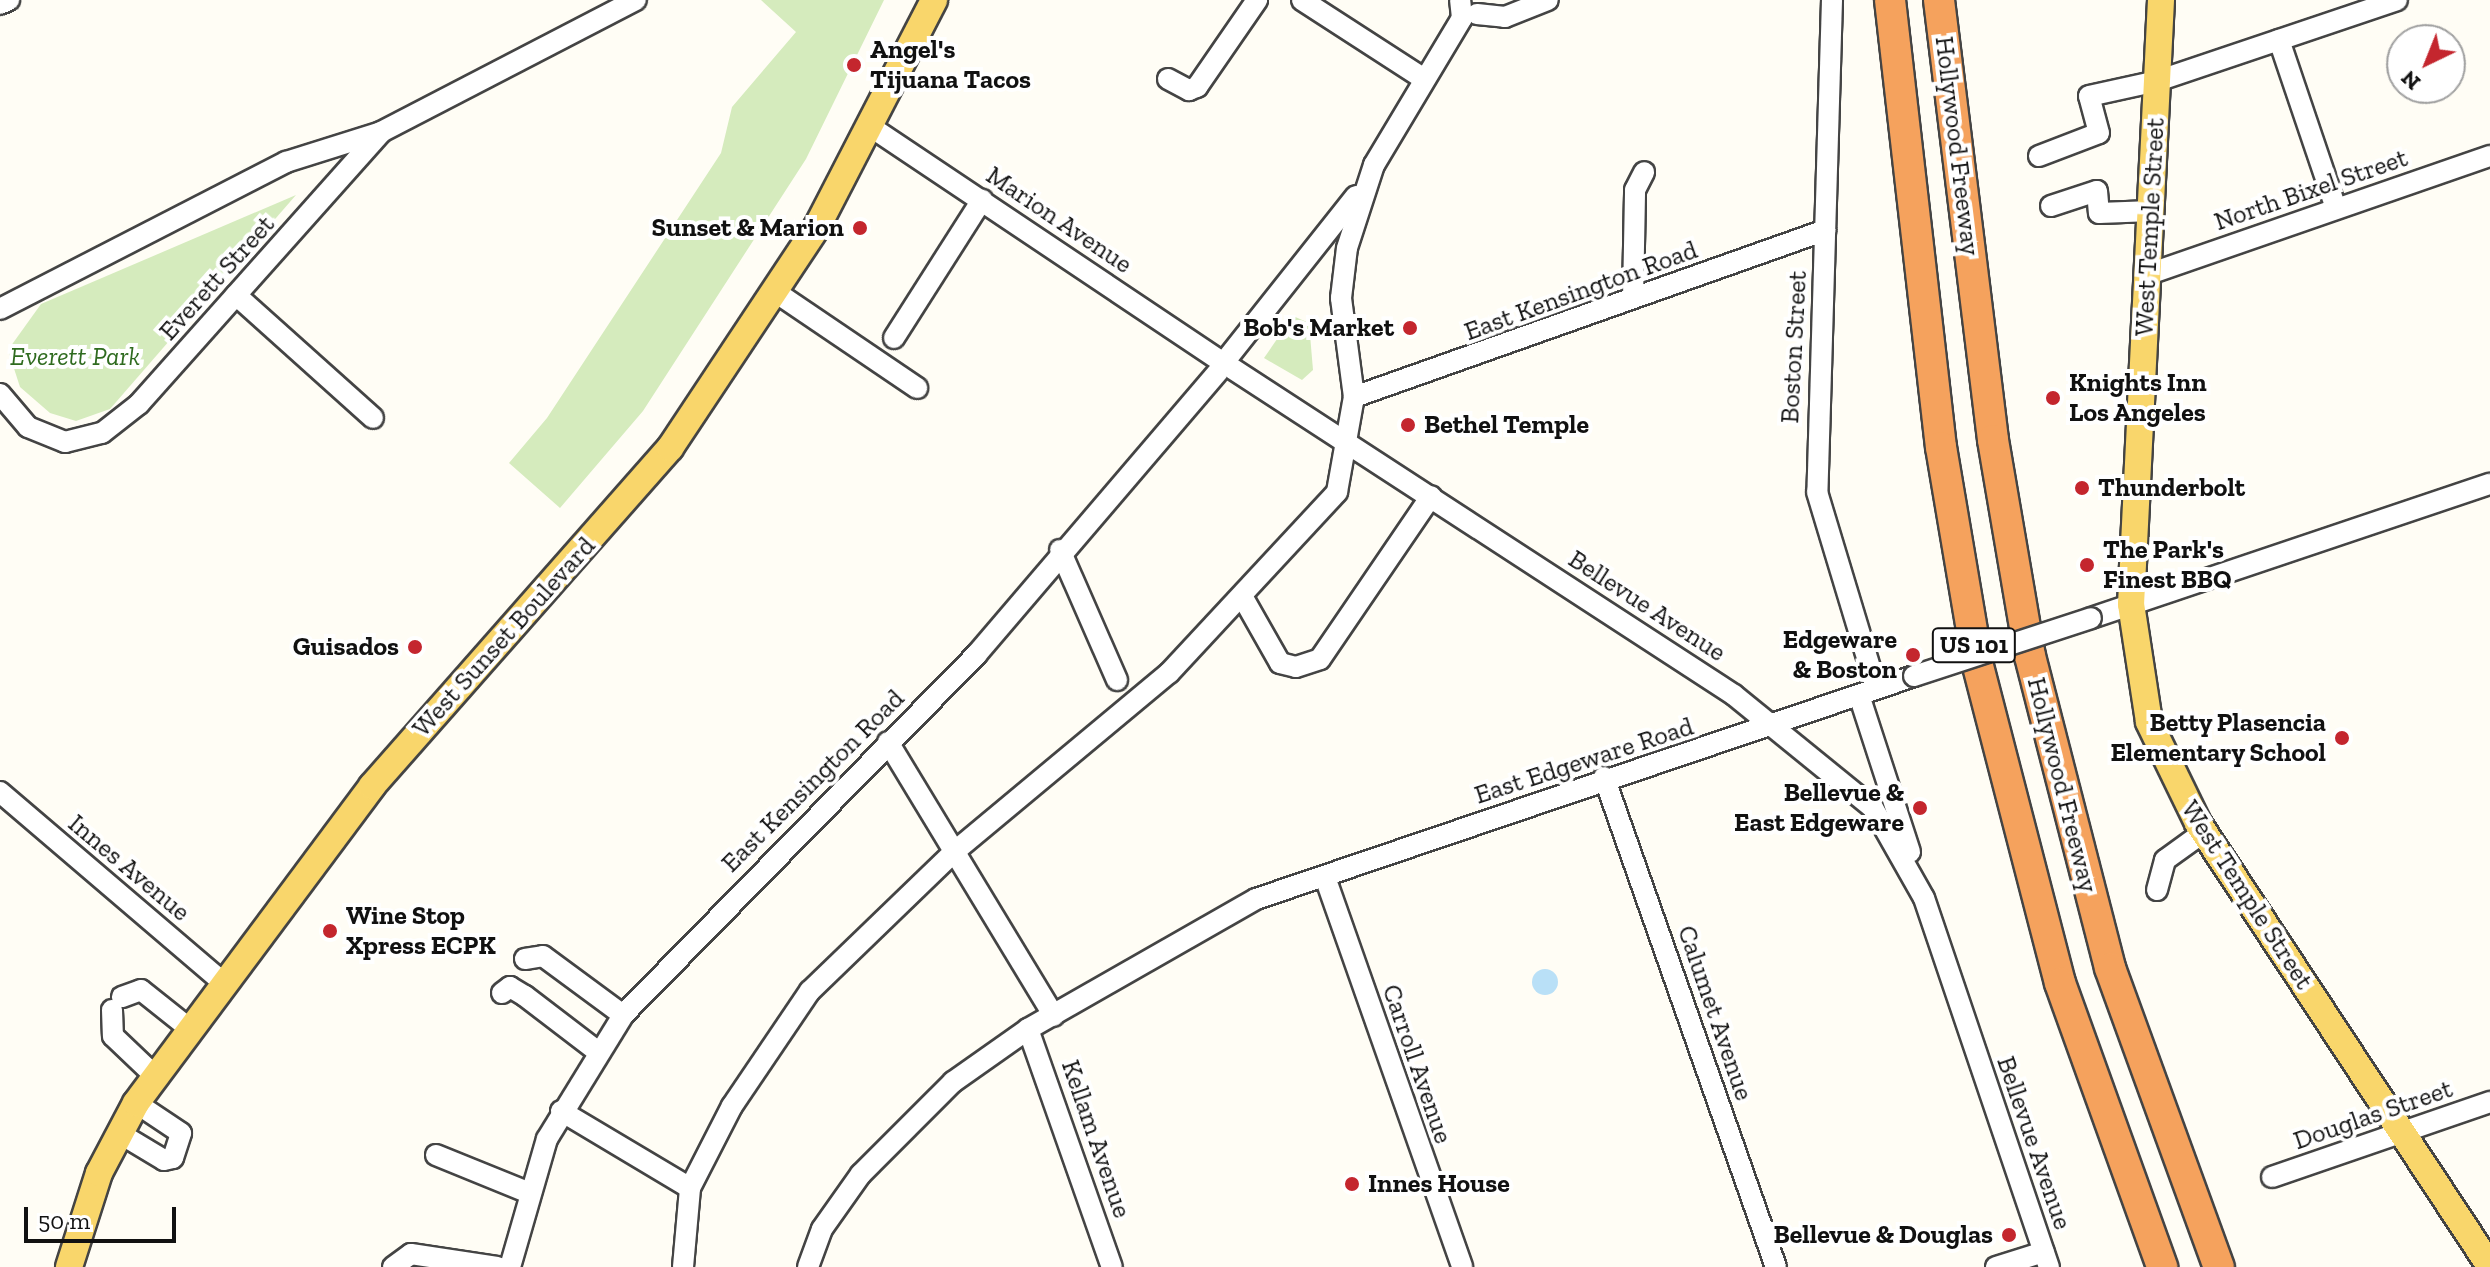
<!DOCTYPE html>
<html>
<head>
<meta charset="utf-8">
<style>
	body { margin:0 }
	#map { position:relative; width:2490px; height:1267px; overflow:hidden; background:#fffdf5; font-family:"Zilla Slab",serif }
	div>[style] { position:absolute }
	.green>* { inset:0; background:#d5ebbd }
	.water>* { inset:0; background:#b9e0f7 }
	.round { border-radius:50% }
	.roads { filter:drop-shadow(2px 0 #444) drop-shadow(-2px 0 #444) drop-shadow(0 2px #444) drop-shadow(0 -2px #444) }
	.minor>* { height:20px; margin:-10px; padding:0 10px; transform-origin:10px; border-radius:10px; background:#fff }
	.major>* { height:26px; margin:-13px; padding:0 13px; transform-origin:13px; border-radius:13px; background:#f9d66b }
	.highway>* { height:30px; margin:-15px; padding:0 15px; transform-origin:15px; border-radius:15px; background:#f5a25d }
	.bridges { filter:drop-shadow(2px 0 #444) drop-shadow(-2px 0 #444) drop-shadow(0 2px #444) drop-shadow(0 -2px #444) }
	.minor-bridge>* { height:20px; margin:-10px; padding:0 10px; transform-origin:10px; border-radius:10px; background:#fff }
	.dots>* { width:22px; height:22px; translate:-50% -50%; box-sizing:border-box; border:4px solid #fff; border-radius:50% }
	span { translate:-50% -50%; white-space:nowrap; text-align:center; line-height:1.15; -webkit-text-stroke:8px #fff; paint-order:stroke }
	.shield-label span { padding:2px 6px; background:#fff; border:2px solid; border-radius:6px; -webkit-text-stroke-width:0 }
	.shield-label { font-size:24px; color:#111; font-weight:700 }
	.poi-label { font-size:26px; color:#111; font-weight:700 }
	.left { translate:0 -50%; text-align:left }
	.right { translate:-100% -50%; text-align:right }
	.street-label { font-size:26px; color:#111 }
	.park-label { font-size:26px; color:#2f6b1f; font-style:italic }
	.north { position:absolute; left:2386px; top:24px; width:80px; height:80px; box-sizing:border-box; background:#fff; border:2px solid #a0a0a0; border-radius:50%; rotate:223deg; font-size:22px; font-weight:700; line-height:32px; text-align:center; color:#111 }
	.north::after { content:''; display:block; margin:auto; width:28px; height:36px; background:#c4262e; clip-path:polygon(50% 0,100% 100%,50% 72%,0 100%) }
	.scale { position:absolute; left:24px; top:1207px; width:152px; height:36px; box-sizing:border-box; border:4px solid #111; border-top:0; padding-left:10px; font-size:24px; line-height:28px; white-space:nowrap; color:#111; -webkit-text-stroke:6px #fff; paint-order:stroke }
</style>
</head>
<body>
<div id="map">
	<div class="green">
		<div style="clip-path:polygon(761px 0,884px 0,806px 159px,643px 411px,560px 508px,509px 463px,547px 418px,721px 153px,732px 107px,796px 32px)"></div>
		<div style="clip-path:polygon(296px 195px,110px 409px,76px 421px,50px 413px,20px 387px,8px 350px,41px 304px)"></div>
		<div style="clip-path:polygon(1293px 316px,1309px 323px,1313px 370px,1302px 380px,1264px 358px)"></div>
	</div>
	<div class="water">
		<div class="round" style="left:1532px;top:969px;width:26px;height:26px"></div>
	</div>
	<div class="roads">
		<div class="minor">
			<div style="left:1302px;top:0;width:145px;rotate:32.9deg"></div>
			<div style="left:1832px;top:0;width:492px;rotate:91.7deg"></div>
			<div style="left:1817px;top:492px;width:205px;rotate:73.2deg"></div>
			<div style="left:0;top:4px;width:10px;rotate:-24deg"></div>
			<div style="left:1477px;top:14px;width:28px;rotate:6deg"></div>
			<div style="left:1505px;top:17px;width:46px;rotate:-21.6deg"></div>
			<div style="left:2279px;top:40px;width:177px;rotate:71.3deg"></div>
			<div style="left:1168px;top:79px;width:24px;rotate:28deg"></div>
			<div style="left:1189px;top:90px;width:9px;rotate:-21deg"></div>
			<div style="left:1197px;top:87px;width:106px;rotate:-55.4deg"></div>
			<div style="left:871px;top:127px;width:417px;rotate:33.8deg"></div>
			<div style="left:2039px;top:156px;width:64px;rotate:-21deg"></div>
			<div style="left:2099px;top:133px;width:38px;rotate:-105deg"></div>
			<div style="left:2089px;top:96px;width:70px;rotate:-12.4deg"></div>
			<div style="left:2157px;top:81px;width:253px;rotate:-18.6deg"></div>
			<div style="left:2051px;top:206px;width:48px;rotate:-18.1deg"></div>
			<div style="left:2097px;top:191px;width:22px;rotate:85deg"></div>
			<div style="left:2099px;top:213px;width:53px;rotate:-2.2deg"></div>
			<div style="left:2149px;top:274px;width:361px;rotate:-19.1deg"></div>
			<div style="left:774px;top:291px;width:173px;rotate:34.1deg"></div>
			<div style="left:236px;top:295px;width:184px;rotate:41.9deg"></div>
			<div style="left:1633px;top:298px;width:108px;rotate:-88.9deg"></div>
			<div style="left:1635px;top:190px;width:20px;rotate:-63deg"></div>
			<div style="left:0;top:309px;width:322px;rotate:-27.2deg"></div>
			<div style="left:286px;top:162px;width:100px;rotate:-17.5deg"></div>
			<div style="left:381px;top:132px;width:287px;rotate:-27.4deg"></div>
			<div style="left:894px;top:338px;width:164px;rotate:-57.5deg"></div>
			<div style="left:1229px;top:356px;width:204px;rotate:-51.6deg"></div>
			<div style="left:1233px;top:369px;width:598px;rotate:33.05deg"></div>
			<div style="left:1734px;top:695px;width:179px;rotate:39.1deg"></div>
			<div style="left:1873px;top:808px;width:103px;rotate:60.5deg"></div>
			<div style="left:1924px;top:898px;width:390px;rotate:71.3deg"></div>
			<div style="left:0;top:394px;width:43px;rotate:49.7deg"></div>
			<div style="left:28px;top:427px;width:40px;rotate:22deg"></div>
			<div style="left:65px;top:442px;width:38px;rotate:-14deg"></div>
			<div style="left:102px;top:433px;width:47px;rotate:-38.1deg"></div>
			<div style="left:139px;top:404px;width:364px;rotate:-48.3deg"></div>
			<div style="left:1354px;top:397px;width:500px;rotate:-19.5deg"></div>
			<div style="left:1060px;top:550px;width:142px;rotate:66.3deg"></div>
			<div style="left:1242px;top:596px;width:77px;rotate:60.4deg"></div>
			<div style="left:1280px;top:663px;width:16px;rotate:14deg"></div>
			<div style="left:1296px;top:667px;width:25px;rotate:-18deg"></div>
			<div style="left:1320px;top:659px;width:197px;rotate:-55.7deg"></div>
			<div style="left:2091px;top:618px;width:421px;rotate:-18.6deg"></div>
			<div style="left:1859px;top:695px;width:165px;rotate:72deg"></div>
			<div style="left:888px;top:742px;width:320px;rotate:58.8deg"></div>
			<div style="left:1604px;top:777px;width:519px;rotate:70.66deg"></div>
			<div style="left:0;top:792px;width:294px;rotate:40.5deg"></div>
			<div style="left:1325px;top:877px;width:413px;rotate:70.6deg"></div>
			<div style="left:2157px;top:890px;width:31px;rotate:-75deg"></div>
			<div style="left:2165px;top:860px;width:48px;rotate:-35.7deg"></div>
			<div style="left:525px;top:959px;width:18px;rotate:-9deg"></div>
			<div style="left:543px;top:956px;width:99px;rotate:36.4deg"></div>
			<div style="left:502px;top:993px;width:10px;rotate:-37deg"></div>
			<div style="left:510px;top:987px;width:17px;rotate:31deg"></div>
			<div style="left:525px;top:996px;width:91px;rotate:37.4deg"></div>
			<div style="left:122px;top:997px;width:20px;rotate:-20deg"></div>
			<div style="left:141px;top:990px;width:63px;rotate:38.5deg"></div>
			<div style="left:112px;top:1010px;width:26px;rotate:88deg"></div>
			<div style="left:113px;top:1036px;width:58px;rotate:43.6deg"></div>
			<div style="left:1028px;top:1029px;width:252px;rotate:70.6deg"></div>
			<div style="left:561px;top:1111px;width:150px;rotate:30.8deg"></div>
			<div style="left:119px;top:1133px;width:52px;rotate:31deg"></div>
			<div style="left:164px;top:1160px;width:9px;rotate:-13deg"></div>
			<div style="left:173px;top:1158px;width:26px;rotate:-72deg"></div>
			<div style="left:181px;top:1133px;width:54px;rotate:-146.3deg"></div>
			<div style="left:436px;top:1155px;width:98px;rotate:22.1deg"></div>
			<div style="left:2272px;top:1177px;width:231px;rotate:-19deg"></div>
			<div style="left:393px;top:1267px;width:22px;rotate:-36deg"></div>
			<div style="left:411px;top:1254px;width:87px;rotate:8.6deg"></div>
			<div style="left:510px;top:1267px;width:133px;rotate:-73.9deg"></div>
			<div style="left:547px;top:1139px;width:147px;rotate:-58.4deg"></div>
			<div style="left:624px;top:1014px;width:504px;rotate:-45.56deg"></div>
			<div style="left:977px;top:654px;width:372px;rotate:-49.5deg"></div>
			<div style="left:683px;top:1267px;width:79px;rotate:-84.9deg"></div>
			<div style="left:690px;top:1188px;width:92px;rotate:-62.9deg"></div>
			<div style="left:732px;top:1106px;width:139px;rotate:-55.9deg"></div>
			<div style="left:810px;top:991px;width:200px;rotate:-44deg"></div>
			<div style="left:954px;top:852px;width:280px;rotate:-39.8deg"></div>
			<div style="left:1169px;top:673px;width:247px;rotate:-47.1deg"></div>
			<div style="left:1337px;top:492px;width:97px;rotate:-79.9deg"></div>
			<div style="left:1354px;top:397px;width:100px;rotate:-97.5deg"></div>
			<div style="left:1341px;top:298px;width:50px;rotate:-83.2deg"></div>
			<div style="left:1347px;top:248px;width:87px;rotate:-72deg"></div>
			<div style="left:1374px;top:165px;width:171px;rotate:-59.1deg"></div>
			<div style="left:1462px;top:18px;width:18px;rotate:-96deg"></div>
			<div style="left:808px;top:1267px;width:40px;rotate:-69.8deg"></div>
			<div style="left:822px;top:1229px;width:67px;rotate:-54.7deg"></div>
			<div style="left:861px;top:1174px;width:130px;rotate:-45deg"></div>
			<div style="left:953px;top:1082px;width:92px;rotate:-35.2deg"></div>
			<div style="left:1028px;top:1029px;width:262px;rotate:-29.7deg"></div>
			<div style="left:1256px;top:899px;width:695px;rotate:-18.72deg"></div>
			<div style="left:1996px;top:1267px;width:50px;rotate:-17.4deg"></div>
		</div>
		<div class="major">
			<div style="left:2161px;top:0;width:605px;rotate:92.84deg"></div>
			<div style="left:2131px;top:604px;width:119px;rotate:81.3deg"></div>
			<div style="left:2149px;top:722px;width:112px;rotate:64.1deg"></div>
			<div style="left:2198px;top:823px;width:531px;rotate:56.61deg"></div>
			<div style="left:69px;top:1267px;width:99px;rotate:-72.3deg"></div>
			<div style="left:99px;top:1173px;width:79px;rotate:-62.1deg"></div>
			<div style="left:136px;top:1103px;width:395px;rotate:-53.3deg"></div>
			<div style="left:372px;top:786px;width:451px;rotate:-48.6deg"></div>
			<div style="left:670px;top:448px;width:268px;rotate:-56.4deg"></div>
			<div style="left:818px;top:225px;width:253px;rotate:-62.7deg"></div>
		</div>
		<div class="highway">
			<div style="left:1890px;top:0;width:450px;rotate:83.5deg"></div>
			<div style="left:1941px;top:447px;width:222px;rotate:80.4deg"></div>
			<div style="left:1978px;top:666px;width:327px;rotate:75.5deg"></div>
			<div style="left:2060px;top:983px;width:302px;rotate:70.2deg"></div>
			<div style="left:1939px;top:0;width:443px;rotate:83deg"></div>
			<div style="left:1993px;top:440px;width:219px;rotate:80.3deg"></div>
			<div style="left:2030px;top:656px;width:322px;rotate:75.6deg"></div>
			<div style="left:2110px;top:968px;width:318px;rotate:70deg"></div>
		</div>
	</div>
	<div class="bridges">
		<div class="minor-bridge">
			<div style="left:1914px;top:676px;width:186px;rotate:-18.1deg"></div>
		</div>
	</div>
	<div class="dots">
		<div style="left:854px;top:65px;background:#c4262e"></div>
		<div style="left:860px;top:228px;background:#c4262e"></div>
		<div style="left:1410px;top:328px;background:#c4262e"></div>
		<div style="left:2053px;top:398px;background:#c4262e"></div>
		<div style="left:1408px;top:425px;background:#c4262e"></div>
		<div style="left:2082px;top:488px;background:#c4262e"></div>
		<div style="left:2087px;top:565px;background:#c4262e"></div>
		<div style="left:415px;top:647px;background:#c4262e"></div>
		<div style="left:1913px;top:655px;background:#c4262e"></div>
		<div style="left:2342px;top:738px;background:#c4262e"></div>
		<div style="left:1920px;top:808px;background:#c4262e"></div>
		<div style="left:330px;top:931px;background:#c4262e"></div>
		<div style="left:1352px;top:1184px;background:#c4262e"></div>
		<div style="left:2009px;top:1235px;background:#c4262e"></div>
	</div>
	<div class="shield-label">
		<span style="left:1974px;top:645px">US 101</span>
	</div>
	<div class="poi-label">
		<span class="left" style="left:870px;top:65px">Angel's<br>Tijuana Tacos</span>
		<span class="right" style="left:844px;top:228px">Sunset &amp; Marion</span>
		<span class="right" style="left:1394px;top:328px">Bob's Market</span>
		<span class="left" style="left:2069px;top:398px">Knights Inn<br>Los Angeles</span>
		<span class="left" style="left:1424px;top:425px">Bethel Temple</span>
		<span class="left" style="left:2098px;top:488px">Thunderbolt</span>
		<span class="left" style="left:2103px;top:565px">The Park's<br>Finest BBQ</span>
		<span class="right" style="left:1897px;top:655px">Edgeware<br>&amp; Boston</span>
		<span class="right" style="left:399px;top:647px">Guisados</span>
		<span class="right" style="left:2326px;top:738px">Betty Plasencia<br>Elementary School</span>
		<span class="right" style="left:1904px;top:808px">Bellevue &amp;<br>East Edgeware</span>
		<span class="left" style="left:346px;top:931px">Wine Stop<br>Xpress ECPK</span>
		<span class="left" style="left:1368px;top:1184px">Innes House</span>
		<span class="right" style="left:1993px;top:1235px">Bellevue &amp; Douglas</span>
	</div>
	<div class="street-label">
		<span style="left:1957px;top:146px;rotate:83deg">Hollywood Freeway</span>
		<span style="left:2311px;top:190px;rotate:-19deg">North Bixel Street</span>
		<span style="left:1059px;top:220px;rotate:34deg">Marion Avenue</span>
		<span style="left:2150px;top:227px;rotate:-87deg">West Temple Street</span>
		<span style="left:217px;top:278px;rotate:-48deg">Everett Street</span>
		<span style="left:1581px;top:291px;rotate:-20deg">East Kensington Road</span>
		<span style="left:1794px;top:347px;rotate:-87deg">Boston Street</span>
		<span style="left:1647px;top:606px;rotate:33deg">Bellevue Avenue</span>
		<span style="left:504px;top:637px;rotate:-48deg">West Sunset Boulevard</span>
		<span style="left:1584px;top:761px;rotate:-18deg">East Edgeware Road</span>
		<span style="left:813px;top:781px;rotate:-45deg">East Kensington Road</span>
		<span style="left:2062px;top:785px;rotate:76deg">Hollywood Freeway</span>
		<span style="left:129px;top:868px;rotate:40deg">Innes Avenue</span>
		<span style="left:2247px;top:895px;rotate:57deg">West Temple Street</span>
		<span style="left:1715px;top:1013px;rotate:71deg">Calumet Avenue</span>
		<span style="left:1417px;top:1064px;rotate:71deg">Carroll Avenue</span>
		<span style="left:2373px;top:1115px;rotate:-19deg">Douglas Street</span>
		<span style="left:1096px;top:1139px;rotate:71deg">Kellam Avenue</span>
		<span style="left:2034px;top:1143px;rotate:71deg">Bellevue Avenue</span>
	</div>
	<div class="park-label">
		<span style="left:75px;top:357px">Everett Park</span>
	</div>
	<div class="north">N</div>
	<div class="scale">50 m</div>
</div>
</body>
</html>
